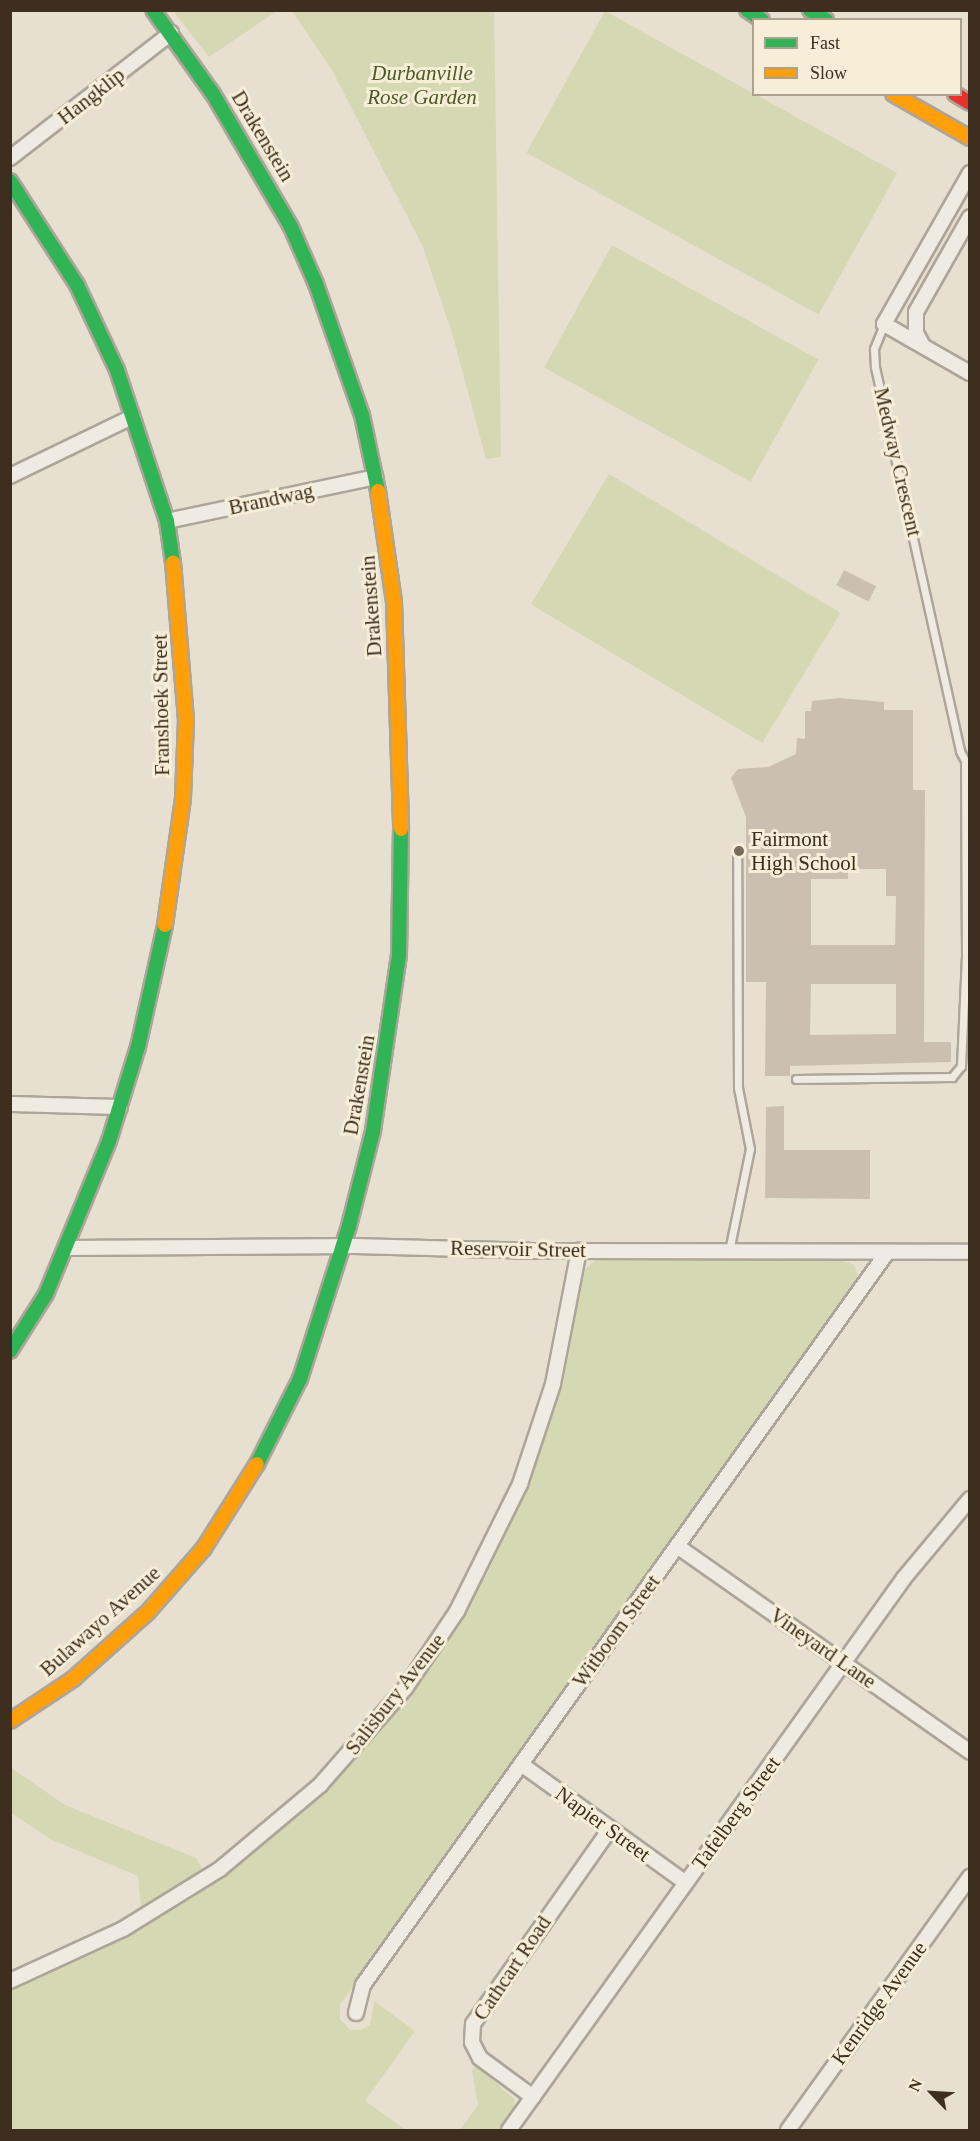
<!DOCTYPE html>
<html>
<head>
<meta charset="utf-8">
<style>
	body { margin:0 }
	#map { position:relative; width:980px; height:2141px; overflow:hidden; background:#e7e0d1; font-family:Georgia,serif }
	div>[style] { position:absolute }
	.green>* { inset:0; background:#d6d7b3; transform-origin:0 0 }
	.building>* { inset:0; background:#cbbfb2; transform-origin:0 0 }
	.roads { filter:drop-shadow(2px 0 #ada599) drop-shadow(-2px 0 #ada599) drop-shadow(0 2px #ada599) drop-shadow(0 -2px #ada599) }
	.lane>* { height:7px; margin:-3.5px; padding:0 3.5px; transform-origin:3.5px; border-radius:3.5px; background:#efebe3 }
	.street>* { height:14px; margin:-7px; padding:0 7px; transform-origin:7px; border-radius:7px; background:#efebe3 }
	.fast>* { height:14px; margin:-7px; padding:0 7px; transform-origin:7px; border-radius:7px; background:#30b455 }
	.slow>* { height:14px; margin:-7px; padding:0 7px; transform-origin:7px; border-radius:7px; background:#ff9f0a }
	.jam>* { height:14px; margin:-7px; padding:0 7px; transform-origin:7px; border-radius:7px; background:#e5322d }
	.dots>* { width:16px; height:16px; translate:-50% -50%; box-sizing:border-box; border:3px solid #f7eed8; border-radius:50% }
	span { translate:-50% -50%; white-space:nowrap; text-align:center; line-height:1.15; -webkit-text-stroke:6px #f7eed8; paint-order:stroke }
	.park-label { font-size:21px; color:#4d5a26; font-style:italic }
	.street-label { font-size:21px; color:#3d2e20 }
	.poi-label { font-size:21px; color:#3d2e20 }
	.left { translate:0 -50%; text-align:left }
	.frame { position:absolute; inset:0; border:12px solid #3d2e20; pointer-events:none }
	.legend { position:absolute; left:752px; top:18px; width:210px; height:78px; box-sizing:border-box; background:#f7eed8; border:2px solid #ada18e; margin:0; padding:8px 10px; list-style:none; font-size:18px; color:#3d2e20 }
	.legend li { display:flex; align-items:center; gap:12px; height:30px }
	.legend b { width:30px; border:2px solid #ada18e }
	.north { position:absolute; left:902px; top:2063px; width:60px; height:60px; -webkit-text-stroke:4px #f7eed8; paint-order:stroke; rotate:295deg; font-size:16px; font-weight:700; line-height:24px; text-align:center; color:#3d2e20 }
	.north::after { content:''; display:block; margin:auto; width:21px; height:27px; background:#3d2e20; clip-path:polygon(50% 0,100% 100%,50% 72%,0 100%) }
</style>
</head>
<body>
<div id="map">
	<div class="green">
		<div style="clip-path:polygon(173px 11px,277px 11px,209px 57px)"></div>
		<div style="clip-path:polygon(292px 11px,494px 11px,501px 457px,486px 459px,452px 333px,423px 247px,333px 72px)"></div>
		<div style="left:605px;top:11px;width:334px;height:162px;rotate:29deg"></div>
		<div style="left:612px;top:245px;width:236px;height:140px;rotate:29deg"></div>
		<div style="left:609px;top:474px;width:270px;height:152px;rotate:31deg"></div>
		<div style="clip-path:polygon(598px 1258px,841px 1260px,854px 1265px,858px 1275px,854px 1286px,340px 2005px,340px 2019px,350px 2030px,361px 2030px,370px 2025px,374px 2001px,415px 2031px,365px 2101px,406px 2130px,11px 2130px,10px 1989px,142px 1928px,245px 1860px,336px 1779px,396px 1711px,435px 1659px,486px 1576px,523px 1498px,559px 1391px,584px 1270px)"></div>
		<div style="clip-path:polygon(10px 1767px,65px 1805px,196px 1858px,203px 1870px,141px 1908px,138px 1876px,50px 1839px,11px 1813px)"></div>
		<div style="clip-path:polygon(476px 2065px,514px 2099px,514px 2109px,499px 2130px,460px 2130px,478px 2105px,472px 2070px)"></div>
	</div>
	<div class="building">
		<div style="left:844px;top:570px;width:36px;height:17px;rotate:27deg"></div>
		<div style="clip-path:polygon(evenodd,839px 698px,884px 702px,884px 710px,913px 710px,913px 790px,925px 790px,924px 1042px,951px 1042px,951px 1062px,790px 1066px,790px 1076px,765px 1076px,766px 982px,746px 982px,746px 817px,731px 778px,738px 769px,768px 767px,796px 754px,797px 738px,805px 739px,805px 711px,811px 711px,812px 701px,839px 698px,848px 869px,886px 869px,886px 896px,896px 896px,895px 945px,811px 945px,811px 879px,848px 879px,848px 869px,839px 698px,811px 984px,896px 984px,896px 1034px,810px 1035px,811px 984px)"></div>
		<div style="clip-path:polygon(784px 1106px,784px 1150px,870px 1150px,870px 1199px,765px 1198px,766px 1107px)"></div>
	</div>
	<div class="roads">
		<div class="lane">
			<div style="left:884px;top:324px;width:27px;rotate:112deg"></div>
			<div style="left:874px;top:349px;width:18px;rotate:87deg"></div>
			<div style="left:875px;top:367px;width:393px;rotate:77.5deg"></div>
			<div style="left:960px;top:751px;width:21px;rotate:62deg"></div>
			<div style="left:796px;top:1079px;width:156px;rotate:-0.7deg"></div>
			<div style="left:952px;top:1077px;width:14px;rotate:-51deg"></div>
			<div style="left:961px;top:1066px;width:111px;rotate:-87.4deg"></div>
			<div style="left:966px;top:955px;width:191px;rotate:-90.3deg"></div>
			<div style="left:729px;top:1251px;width:104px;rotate:-78.4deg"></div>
			<div style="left:750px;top:1149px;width:62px;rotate:-101.1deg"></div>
			<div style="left:738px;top:1088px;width:236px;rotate:-90.2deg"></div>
		</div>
		<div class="street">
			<div style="left:10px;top:158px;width:204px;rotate:-37.8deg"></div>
			<div style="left:970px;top:173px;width:174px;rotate:119.7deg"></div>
			<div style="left:884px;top:324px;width:99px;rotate:29.7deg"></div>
			<div style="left:923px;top:346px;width:15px;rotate:-118deg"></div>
			<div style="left:916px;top:333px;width:21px;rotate:-90deg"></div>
			<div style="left:916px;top:312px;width:109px;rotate:-60.4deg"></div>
			<div style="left:10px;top:476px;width:136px;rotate:-25.8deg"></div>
			<div style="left:167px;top:521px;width:213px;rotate:-11.9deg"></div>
			<div style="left:10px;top:1104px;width:110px;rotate:1.6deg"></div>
			<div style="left:67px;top:1248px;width:288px;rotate:-0.4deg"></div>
			<div style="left:355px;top:1246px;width:174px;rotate:1.6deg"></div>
			<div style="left:529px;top:1251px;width:441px;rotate:0.1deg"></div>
			<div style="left:677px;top:1546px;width:358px;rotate:35.1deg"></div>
			<div style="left:521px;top:1764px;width:203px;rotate:35.8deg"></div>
			<div style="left:10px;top:1981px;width:124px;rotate:-24.7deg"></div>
			<div style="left:123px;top:1929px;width:114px;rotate:-31.7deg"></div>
			<div style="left:220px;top:1869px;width:131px;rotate:-40deg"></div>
			<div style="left:320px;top:1785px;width:130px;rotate:-48.7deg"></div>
			<div style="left:406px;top:1687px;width:92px;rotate:-56.1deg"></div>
			<div style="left:457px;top:1611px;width:142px;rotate:-63.6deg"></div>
			<div style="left:520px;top:1484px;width:105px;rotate:-71.7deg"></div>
			<div style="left:553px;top:1384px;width:136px;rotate:-79deg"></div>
			<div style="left:356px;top:2013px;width:29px;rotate:-76deg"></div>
			<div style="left:363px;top:1985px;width:899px;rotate:-54.42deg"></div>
			<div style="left:533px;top:2097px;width:66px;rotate:-143.7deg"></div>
			<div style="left:480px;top:2058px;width:18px;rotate:-117deg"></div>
			<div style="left:472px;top:2042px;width:18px;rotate:-87deg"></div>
			<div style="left:473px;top:2024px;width:238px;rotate:-54.9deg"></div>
			<div style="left:509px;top:2130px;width:679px;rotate:-54.41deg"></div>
			<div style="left:904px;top:1578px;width:103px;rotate:-50.1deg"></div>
			<div style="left:788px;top:2130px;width:312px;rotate:-54.3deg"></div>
		</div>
		<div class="fast">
			<div style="left:153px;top:10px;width:103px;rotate:54.5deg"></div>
			<div style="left:213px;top:94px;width:154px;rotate:59.6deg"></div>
			<div style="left:291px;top:227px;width:62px;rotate:66.3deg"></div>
			<div style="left:316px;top:284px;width:139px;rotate:70.7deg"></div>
			<div style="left:362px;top:415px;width:78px;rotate:78.1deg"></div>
			<div style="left:747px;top:10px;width:18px;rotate:34deg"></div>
			<div style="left:810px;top:10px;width:19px;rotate:32deg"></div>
			<div style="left:10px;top:181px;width:124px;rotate:57.2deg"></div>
			<div style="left:77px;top:285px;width:94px;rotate:64.8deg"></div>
			<div style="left:117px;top:370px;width:159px;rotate:71.7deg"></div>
			<div style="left:167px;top:521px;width:42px;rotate:81.9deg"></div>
			<div style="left:10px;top:1351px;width:67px;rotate:-57.7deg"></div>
			<div style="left:46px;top:1294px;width:165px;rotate:-67.6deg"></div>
			<div style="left:109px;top:1141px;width:98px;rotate:-72.9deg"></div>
			<div style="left:138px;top:1047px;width:125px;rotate:-77.5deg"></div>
			<div style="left:257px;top:1464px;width:95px;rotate:-63.2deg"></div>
			<div style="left:300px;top:1379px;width:161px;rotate:-72.2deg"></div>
			<div style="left:349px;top:1226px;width:98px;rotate:-75.8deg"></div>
			<div style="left:373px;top:1131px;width:178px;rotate:-81.6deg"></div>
			<div style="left:399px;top:955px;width:126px;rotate:-89.1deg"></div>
		</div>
		<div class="slow">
			<div style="left:893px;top:94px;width:89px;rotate:29.7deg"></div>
			<div style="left:378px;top:491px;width:112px;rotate:81.8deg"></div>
			<div style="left:394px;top:602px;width:227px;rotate:88.2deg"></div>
			<div style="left:165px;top:925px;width:128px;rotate:-81.9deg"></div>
			<div style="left:183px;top:798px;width:78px;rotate:-87.8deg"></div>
			<div style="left:186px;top:720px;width:158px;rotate:-94.7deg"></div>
			<div style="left:10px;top:1721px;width:76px;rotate:-33.7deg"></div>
			<div style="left:73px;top:1679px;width:101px;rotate:-41.8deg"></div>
			<div style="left:148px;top:1612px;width:85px;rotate:-48.8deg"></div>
			<div style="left:204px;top:1548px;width:99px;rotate:-57.8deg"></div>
		</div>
		<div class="jam">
			<div style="left:955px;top:94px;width:17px;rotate:31deg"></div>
		</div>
	</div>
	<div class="dots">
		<div style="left:739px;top:851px;background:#786c5e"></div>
	</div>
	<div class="park-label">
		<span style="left:422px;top:85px">Durbanville<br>Rose Garden</span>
	</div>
	<div class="street-label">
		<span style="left:91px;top:96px;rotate:-38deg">Hangklip</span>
		<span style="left:263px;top:136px;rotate:59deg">Drakenstein</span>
		<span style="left:898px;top:462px;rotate:77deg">Medway Crescent</span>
		<span style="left:271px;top:499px;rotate:-12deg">Brandwag</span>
		<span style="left:371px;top:606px;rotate:-94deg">Drakenstein</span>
		<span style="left:161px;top:705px;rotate:-91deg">Franshoek Street</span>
		<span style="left:359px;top:1085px;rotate:-80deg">Drakenstein</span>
		<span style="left:518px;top:1249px;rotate:1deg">Reservoir Street</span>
		<span style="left:100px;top:1621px;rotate:-42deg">Bulawayo Avenue</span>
		<span style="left:616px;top:1631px;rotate:-54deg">Witboom Street</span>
		<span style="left:823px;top:1648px;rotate:35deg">Vineyard Lane</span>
		<span style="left:395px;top:1694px;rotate:-52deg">Salisbury Avenue</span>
		<span style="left:736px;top:1813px;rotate:-54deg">Tafelberg Street</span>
		<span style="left:603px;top:1824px;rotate:36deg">Napier Street</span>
		<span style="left:512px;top:1968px;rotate:-56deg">Cathcart Road</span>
		<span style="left:879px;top:2003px;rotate:-54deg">Kenridge Avenue</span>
	</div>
	<div class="poi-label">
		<span class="left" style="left:751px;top:851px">Fairmont<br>High School</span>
	</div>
	<div class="frame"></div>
	<ul class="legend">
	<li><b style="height:8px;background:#30b455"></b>Fast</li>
	<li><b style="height:8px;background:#ff9f0a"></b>Slow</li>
	</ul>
	<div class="north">N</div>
</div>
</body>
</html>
